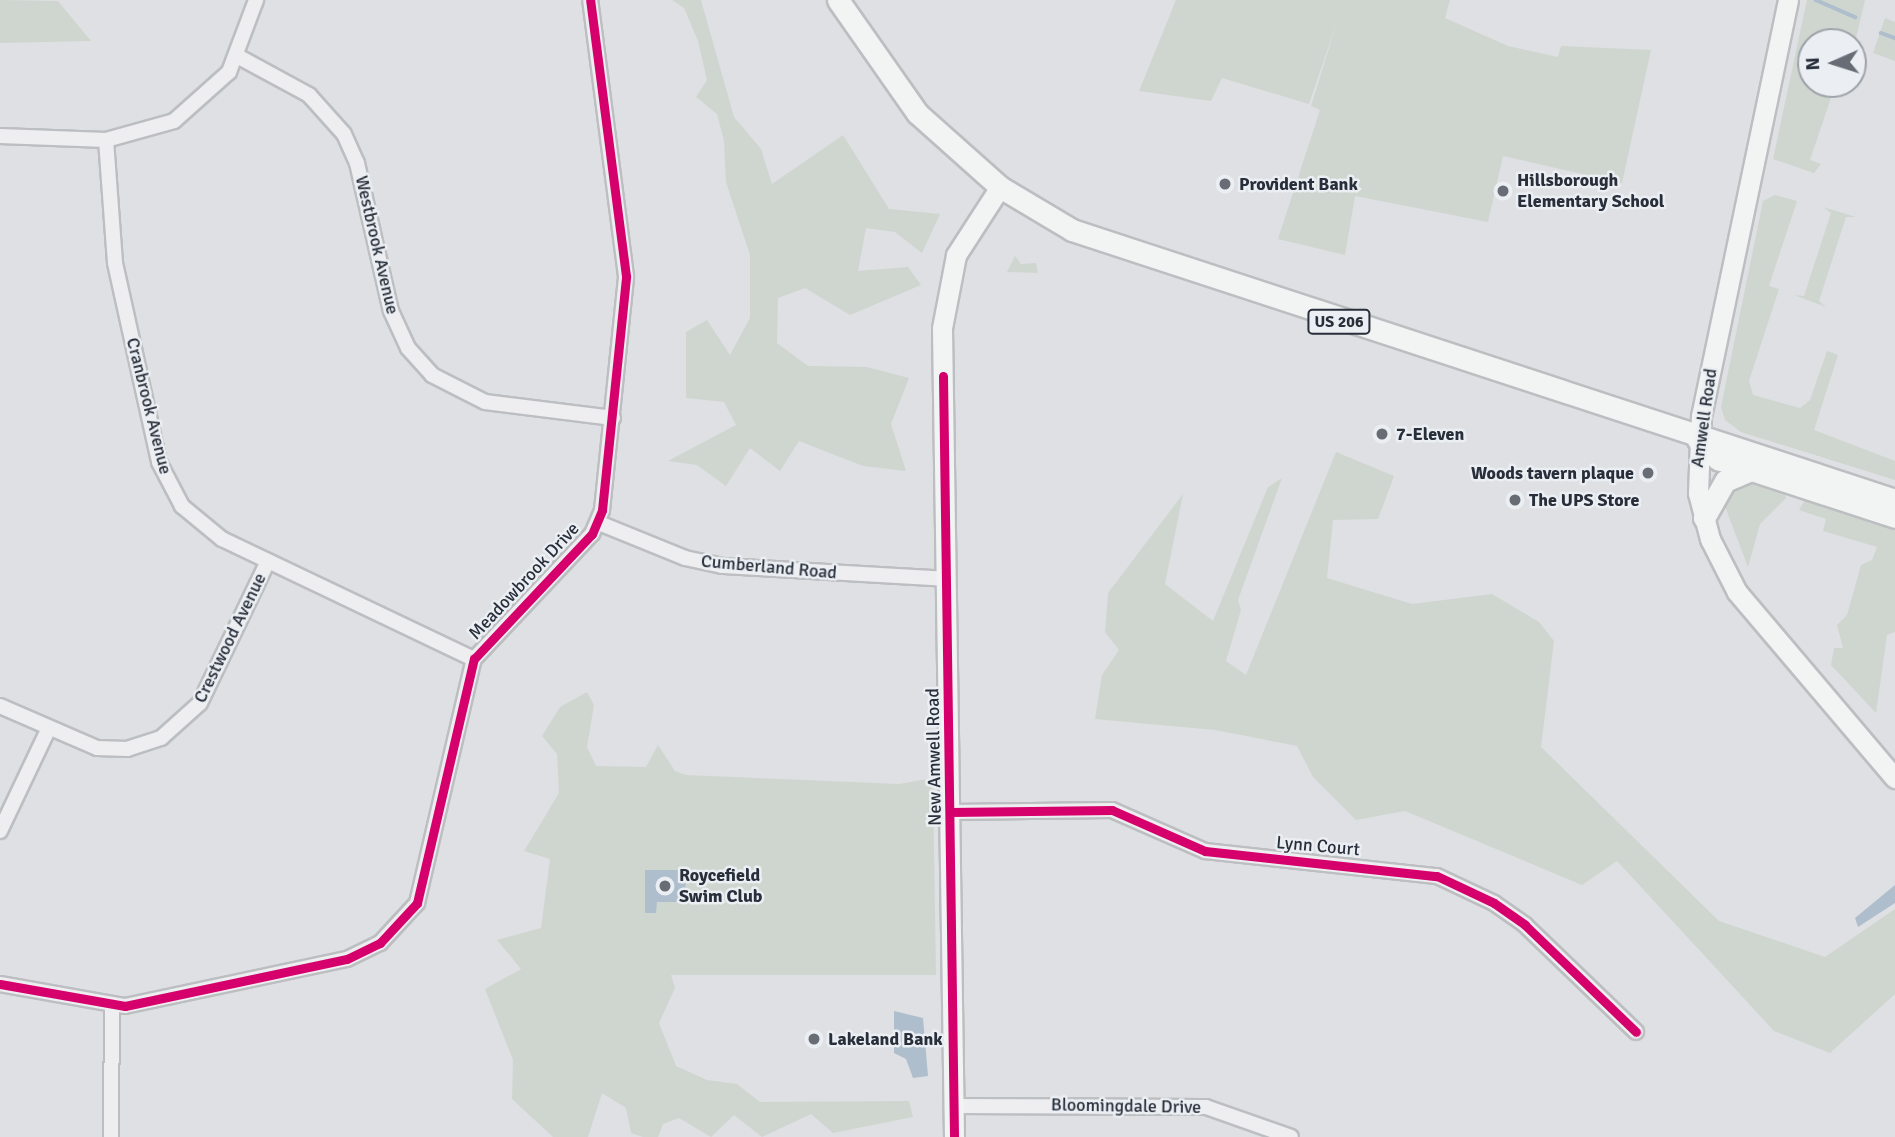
<!DOCTYPE html>
<html>
<head>
<meta charset="utf-8">
<style>
	body { margin:0 }
	#map { position:relative; width:1895px; height:1137px; overflow:hidden; background:#dee0e3; font-family:Signika,sans-serif }
	div>[style] { position:absolute }
	.green>* { inset:0; background:#cfd6cf }
	.water>* { inset:0; background:#aebecc }
	.stream>* { height:3.5px; margin:-1.75px; padding:0 1.75px; transform-origin:1.75px; border-radius:1.75px; background:#aebecc }
	.roads { filter:drop-shadow(2px 0 #bcbec1) drop-shadow(-2px 0 #bcbec1) drop-shadow(0 2px #bcbec1) drop-shadow(0 -2px #bcbec1) }
	.street>* { height:14px; margin:-7px; padding:0 7px; transform-origin:7px; border-radius:7px; background:#eeeef0 }
	.secondary>* { height:19px; margin:-9.5px; padding:0 9.5px; transform-origin:9.5px; border-radius:9.5px; background:#f2f4f4 }
	.primary>* { height:21px; margin:-10.5px; padding:0 10.5px; transform-origin:10.5px; border-radius:10.5px; background:#f2f4f4 }
	.cycleway>* { height:9px; margin:-4.5px; padding:0 4.5px; transform-origin:4.5px; border-radius:4.5px; background:#d6006c }
	.dots>* { width:19px; height:19px; translate:-50% -50%; box-sizing:border-box; border:4px solid #ebeff3; border-radius:50% }
	span { translate:-50% -50%; white-space:nowrap; text-align:center; line-height:1.15; -webkit-text-stroke:5px #ebeff3; paint-order:stroke }
	.shield-label span { padding:2px 5px; background:#ebeff3; border:2px solid; border-radius:5px; -webkit-text-stroke-width:0 }
	.shield-label { font-size:16px; color:#282f3a; font-weight:700 }
	.poi-label { font-size:18px; color:#282f3a; font-weight:700 }
	.left { translate:0 -50%; text-align:left }
	.right { translate:-100% -50%; text-align:right }
	.street-label { font-size:18px; color:#282f3a }
	.north { position:absolute; left:1797px; top:28px; width:70px; height:70px; box-sizing:border-box; background:#ebeff3; border:2px solid #9da2a9; border-radius:50%; rotate:267deg; font-size:19px; font-weight:700; line-height:28px; text-align:center; color:#282f3a }
	.north::after { content:''; display:block; margin:auto; width:24px; height:32px; background:#686d75; clip-path:polygon(50% 0,100% 100%,50% 72%,0 100%) }
</style>
</head>
<body>
<div id="map">
	<div class="green">
		<div style="clip-path:polygon(0 0,58px 1px,91px 41px,0 43px)"></div>
		<div style="clip-path:polygon(672px 0,701px 0,734px 117px,761px 149px,772px 184px,843px 135px,889px 209px,940px 214px,922px 253px,895px 232px,866px 228px,858px 271px,908px 267px,921px 285px,850px 315px,805px 288px,778px 298px,777px 343px,808px 366px,867px 367px,909px 378px,891px 424px,906px 471px,863px 466px,799px 441px,780px 471px,750px 448px,726px 486px,697px 465px,668px 461px,736px 425px,724px 402px,686px 398px,686px 332px,707px 320px,730px 355px,750px 318px,750px 255px,726px 182px,724px 141px,717px 114px,696px 97px,707px 80px,698px 41px,684px 8px)"></div>
		<div style="clip-path:polygon(1176px 0,1450px 0,1445px 18px,1508px 46px,1558px 57px,1561px 46px,1651px 50px,1622px 183px,1503px 156px,1488px 222px,1355px 196px,1345px 255px,1278px 239px,1320px 110px,1311px 106px,1337px 22px,1309px 104px,1222px 78px,1211px 101px,1139px 91px)"></div>
		<div style="clip-path:polygon(1807px 0,1865px 0,1853px 51px,1853px 42px,1811px 42px,1811px 84px,1845px 84px,1843px 95px,1833px 92px,1810px 160px,1821px 164px,1814px 173px,1773px 159px)"></div>
		<div style="clip-path:polygon(1885px 18px,1895px 22px,1895px 61px,1873px 53px)"></div>
		<div style="clip-path:polygon(1775px 195px,1797px 201px,1769px 286px,1779px 289px,1749px 381px,1753px 395px,1800px 408px,1810px 400px,1827px 351px,1838px 355px,1814px 430px,1895px 461px,1895px 480px,1741px 432px,1725px 420px,1721px 407px,1763px 201px)"></div>
		<div style="clip-path:polygon(1823px 207px,1856px 217px,1846px 217px,1819px 301px,1826px 307px,1794px 295px,1804px 296px,1831px 213px)"></div>
		<div style="clip-path:polygon(1015px 256px,1021px 264px,1036px 263px,1038px 273px,1007px 272px)"></div>
		<div style="clip-path:polygon(1336px 452px,1394px 476px,1378px 519px,1333px 520px,1327px 578px,1412px 604px,1492px 594px,1539px 622px,1554px 641px,1541px 747px,1719px 921px,1825px 957px,1895px 909px,1895px 994px,1830px 1053px,1774px 1031px,1617px 861px,1582px 885px,1405px 811px,1356px 820px,1313px 777px,1297px 746px,1215px 730px,1095px 719px,1102px 675px,1119px 650px,1105px 632px,1108px 593px,1183px 494px,1165px 584px,1213px 621px,1268px 487px,1282px 478px,1238px 600px,1241px 610px,1226px 661px,1246px 675px)"></div>
		<div style="clip-path:polygon(1748px 478px,1783px 489px,1786px 498px,1760px 524px,1748px 567px,1724px 504px,1728px 490px)"></div>
		<div style="clip-path:polygon(1807px 497px,1895px 526px,1895px 632px,1887px 635px,1876px 713px,1831px 665px,1834px 648px,1843px 648px,1837px 625px,1847px 615px,1861px 565px,1872px 560px,1877px 547px,1823px 531px,1826px 519px,1799px 510px)"></div>
		<div style="clip-path:polygon(587px 692px,594px 705px,587px 747px,596px 766px,646px 767px,658px 745px,675px 771px,686px 775px,899px 784px,928px 779px,933px 786px,936px 975px,671px 975px,675px 988px,659px 1023px,676px 1066px,707px 1080px,737px 1084px,760px 1102px,909px 1101px,913px 1117px,833px 1133px,811px 1114px,762px 1137px,734px 1115px,711px 1137px,679px 1118px,663px 1124px,658px 1137px,643px 1137px,631px 1133px,626px 1108px,602px 1093px,588px 1137px,553px 1137px,512px 1099px,513px 1060px,485px 989px,521px 969px,497px 940px,541px 928px,550px 859px,524px 851px,559px 793px,557px 754px,542px 736px,560px 707px)"></div>
	</div>
	<div class="water">
		<div style="clip-path:polygon(645px 870px,686px 870px,685px 902px,657px 902px,656px 913px,645px 913px)"></div>
		<div style="clip-path:polygon(1895px 885px,1895px 903px,1858px 927px,1855px 918px)"></div>
		<div style="clip-path:polygon(894px 1011px,923px 1018px,928px 1076px,913px 1078px,906px 1059px,894px 1053px)"></div>
	</div>
	<div class="stream">
		<div style="left:1816px;top:0;width:43px;rotate:23.6deg"></div>
		<div style="left:1881px;top:33px;width:15px;rotate:20deg"></div>
	</div>
	<div class="roads">
		<div class="street">
			<div style="left:239px;top:57px;width:80px;rotate:28.5deg"></div>
			<div style="left:309px;top:95px;width:52px;rotate:48.1deg"></div>
			<div style="left:344px;top:134px;width:32px;rotate:66deg"></div>
			<div style="left:357px;top:163px;width:152px;rotate:77.1deg"></div>
			<div style="left:391px;top:311px;width:41px;rotate:65.3deg"></div>
			<div style="left:408px;top:348px;width:36px;rotate:48deg"></div>
			<div style="left:432px;top:375px;width:59px;rotate:27deg"></div>
			<div style="left:485px;top:402px;width:129px;rotate:7.1deg"></div>
			<div style="left:0;top:136px;width:106px;rotate:2.2deg"></div>
			<div style="left:106px;top:140px;width:71px;rotate:-15.6deg"></div>
			<div style="left:174px;top:121px;width:74px;rotate:-41.7deg"></div>
			<div style="left:229px;top:72px;width:77px;rotate:-69.4deg"></div>
			<div style="left:106px;top:140px;width:123px;rotate:85.8deg"></div>
			<div style="left:115px;top:263px;width:204px;rotate:77.5deg"></div>
			<div style="left:159px;top:462px;width:50px;rotate:62.4deg"></div>
			<div style="left:182px;top:506px;width:52px;rotate:39.5deg"></div>
			<div style="left:222px;top:539px;width:279px;rotate:25.5deg"></div>
			<div style="left:599px;top:523px;width:93px;rotate:22.1deg"></div>
			<div style="left:685px;top:558px;width:38px;rotate:12deg"></div>
			<div style="left:722px;top:566px;width:225px;rotate:3.3deg"></div>
			<div style="left:0;top:706px;width:106px;rotate:23.4deg"></div>
			<div style="left:97px;top:748px;width:30px;rotate:2deg"></div>
			<div style="left:127px;top:749px;width:36px;rotate:-18deg"></div>
			<div style="left:161px;top:738px;width:52px;rotate:-41.9deg"></div>
			<div style="left:200px;top:703px;width:157px;rotate:-64.4deg"></div>
			<div style="left:950px;top:812px;width:162px;rotate:-0.7deg"></div>
			<div style="left:1112px;top:810px;width:102px;rotate:23.8deg"></div>
			<div style="left:1205px;top:851px;width:233px;rotate:6.2deg"></div>
			<div style="left:1437px;top:876px;width:63px;rotate:25.3deg"></div>
			<div style="left:1494px;top:903px;width:38px;rotate:35deg"></div>
			<div style="left:1525px;top:925px;width:154px;rotate:43.9deg"></div>
			<div style="left:0;top:831px;width:112px;rotate:-64.6deg"></div>
			<div style="left:0;top:984px;width:127px;rotate:10deg"></div>
			<div style="left:125px;top:1006px;width:227px;rotate:-12deg"></div>
			<div style="left:347px;top:959px;width:37px;rotate:-26deg"></div>
			<div style="left:380px;top:943px;width:54px;rotate:-47.2deg"></div>
			<div style="left:417px;top:903px;width:251px;rotate:-76.9deg"></div>
			<div style="left:474px;top:659px;width:172px;rotate:-46.7deg"></div>
			<div style="left:592px;top:534px;width:26px;rotate:-67deg"></div>
			<div style="left:602px;top:510px;width:235px;rotate:-84.1deg"></div>
			<div style="left:626px;top:276px;width:278px;rotate:-97.4deg"></div>
			<div style="left:954px;top:1106px;width:252px;rotate:0.2deg"></div>
			<div style="left:1206px;top:1107px;width:90px;rotate:19.4deg"></div>
			<div style="left:111px;top:1137px;width:130px;rotate:-89.6deg"></div>
		</div>
		<div class="secondary">
			<div style="left:1788px;top:0;width:424px;rotate:101.8deg"></div>
			<div style="left:1701px;top:415px;width:78px;rotate:92.2deg"></div>
			<div style="left:1698px;top:493px;width:48px;rotate:75.4deg"></div>
			<div style="left:1710px;top:539px;width:59px;rotate:63deg"></div>
			<div style="left:1737px;top:592px;width:244px;rotate:49.7deg"></div>
			<div style="left:954px;top:1137px;width:809px;rotate:-90.85deg"></div>
			<div style="left:942px;top:328px;width:74px;rotate:-79.1deg"></div>
			<div style="left:956px;top:255px;width:81px;rotate:-57.1deg"></div>
		</div>
		<div class="primary">
			<div style="left:838px;top:0;width:138px;rotate:55deg"></div>
			<div style="left:917px;top:113px;width:111px;rotate:41.7deg"></div>
			<div style="left:1000px;top:187px;width:84px;rotate:30.8deg"></div>
			<div style="left:1072px;top:230px;width:866px;rotate:18.16deg"></div>
			<div style="left:1698px;top:440px;width:28px;rotate:44deg"></div>
			<div style="left:1718px;top:459px;width:186px;rotate:18.1deg"></div>
			<div style="left:1704px;top:518px;width:43px;rotate:-60.4deg"></div>
			<div style="left:1725px;top:481px;width:26px;rotate:-23deg"></div>
		</div>
	</div>
	<div class="cycleway">
		<div style="left:943px;top:376px;width:761px;rotate:89.17deg"></div>
		<div style="left:950px;top:812px;width:162px;rotate:-0.7deg"></div>
		<div style="left:1112px;top:810px;width:102px;rotate:23.8deg"></div>
		<div style="left:1205px;top:851px;width:233px;rotate:6.2deg"></div>
		<div style="left:1437px;top:876px;width:63px;rotate:25.3deg"></div>
		<div style="left:1494px;top:903px;width:38px;rotate:35deg"></div>
		<div style="left:1525px;top:925px;width:154px;rotate:43.9deg"></div>
		<div style="left:0;top:984px;width:127px;rotate:10deg"></div>
		<div style="left:125px;top:1006px;width:227px;rotate:-12deg"></div>
		<div style="left:347px;top:959px;width:37px;rotate:-26deg"></div>
		<div style="left:380px;top:943px;width:54px;rotate:-47.2deg"></div>
		<div style="left:417px;top:903px;width:251px;rotate:-76.9deg"></div>
		<div style="left:474px;top:659px;width:172px;rotate:-46.7deg"></div>
		<div style="left:592px;top:534px;width:26px;rotate:-67deg"></div>
		<div style="left:602px;top:510px;width:235px;rotate:-84.1deg"></div>
		<div style="left:626px;top:276px;width:278px;rotate:-97.4deg"></div>
	</div>
	<div class="dots">
		<div style="left:1225px;top:184px;background:#686d75"></div>
		<div style="left:1503px;top:191px;background:#686d75"></div>
		<div style="left:1382px;top:434px;background:#686d75"></div>
		<div style="left:1648px;top:473px;background:#686d75"></div>
		<div style="left:1515px;top:500px;background:#686d75"></div>
		<div style="left:665px;top:886px;background:#686d75"></div>
		<div style="left:814px;top:1039px;background:#686d75"></div>
	</div>
	<div class="shield-label">
		<span style="left:1339px;top:322px">US 206</span>
	</div>
	<div class="poi-label">
		<span class="left" style="left:1517px;top:191px">Hillsborough<br>Elementary School</span>
		<span class="left" style="left:1239px;top:184px">Provident Bank</span>
		<span class="left" style="left:1396px;top:434px">7-Eleven</span>
		<span class="right" style="left:1634px;top:473px">Woods tavern plaque</span>
		<span class="left" style="left:1529px;top:500px">The UPS Store</span>
		<span class="left" style="left:679px;top:886px">Roycefield<br>Swim Club</span>
		<span class="left" style="left:828px;top:1039px">Lakeland Bank</span>
	</div>
	<div class="street-label">
		<span style="left:377px;top:245px;rotate:77deg">Westbrook Avenue</span>
		<span style="left:149px;top:406px;rotate:76deg">Cranbrook Avenue</span>
		<span style="left:1704px;top:418px;rotate:-82deg">Amwell Road</span>
		<span style="left:769px;top:567px;rotate:5deg">Cumberland Road</span>
		<span style="left:524px;top:581px;rotate:-47deg">Meadowbrook Drive</span>
		<span style="left:230px;top:638px;rotate:-64deg">Crestwood Avenue</span>
		<span style="left:934px;top:757px;rotate:-91deg">New Amwell Road</span>
		<span style="left:1318px;top:846px;rotate:5deg">Lynn Court</span>
		<span style="left:1126px;top:1106px;rotate:1deg">Bloomingdale Drive</span>
	</div>
	<div class="north">N</div>
</div>
</body>
</html>
